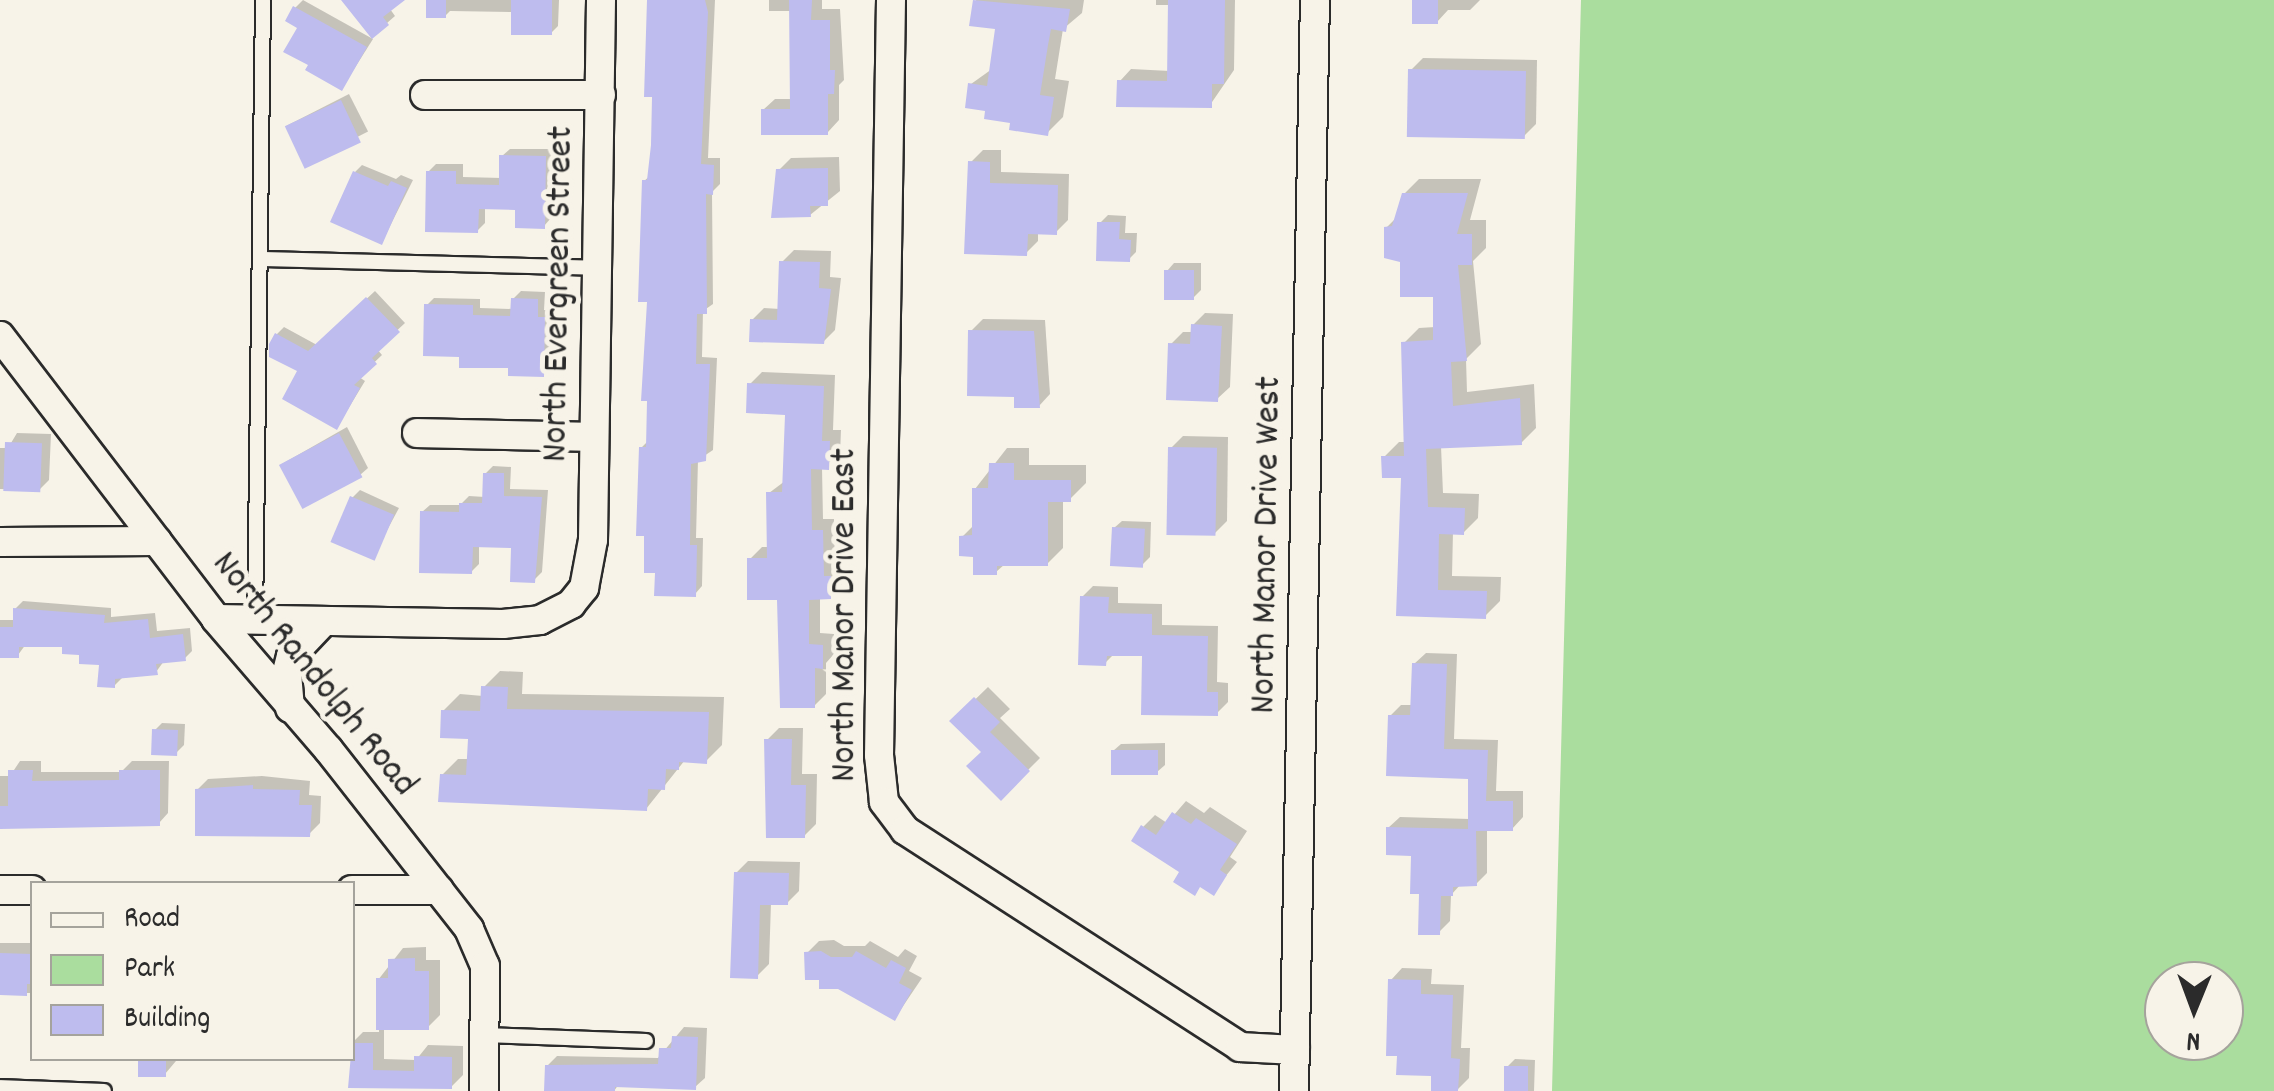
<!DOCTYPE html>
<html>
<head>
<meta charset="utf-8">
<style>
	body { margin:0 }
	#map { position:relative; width:2274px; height:1091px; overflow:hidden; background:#f7f3e8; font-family:Dekko,sans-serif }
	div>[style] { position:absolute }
	.green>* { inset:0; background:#aadd9e }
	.shadow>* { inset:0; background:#0003; transform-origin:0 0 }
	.building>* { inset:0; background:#bebcee; transform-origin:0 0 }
	.roads { filter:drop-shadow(2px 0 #2b2b2b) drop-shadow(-2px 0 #2b2b2b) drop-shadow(0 2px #2b2b2b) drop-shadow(0 -2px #2b2b2b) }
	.service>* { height:14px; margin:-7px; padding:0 7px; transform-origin:7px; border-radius:7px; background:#f7f3e8 }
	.minor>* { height:28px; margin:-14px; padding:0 14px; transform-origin:14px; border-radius:14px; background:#f7f3e8 }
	span { translate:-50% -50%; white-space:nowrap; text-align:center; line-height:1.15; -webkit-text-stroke:10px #f7f3e8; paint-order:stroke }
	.street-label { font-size:38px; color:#2b2b2b }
	.legend { position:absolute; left:30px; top:881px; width:325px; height:180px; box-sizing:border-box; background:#f7f3e8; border:2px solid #a5a39c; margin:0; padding:12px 18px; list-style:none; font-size:30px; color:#2b2b2b }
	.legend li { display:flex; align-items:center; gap:20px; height:50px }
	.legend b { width:50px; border:2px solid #a5a39c }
	.north { position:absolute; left:2144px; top:961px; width:100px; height:100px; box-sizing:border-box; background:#f7f3e8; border:2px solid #a5a39c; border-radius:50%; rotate:181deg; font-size:28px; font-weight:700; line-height:40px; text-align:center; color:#2b2b2b }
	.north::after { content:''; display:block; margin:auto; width:35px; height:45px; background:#2b2b2b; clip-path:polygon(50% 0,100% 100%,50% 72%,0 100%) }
</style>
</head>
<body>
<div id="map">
	<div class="green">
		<div style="clip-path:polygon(evenodd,1581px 0,2274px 0,2274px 1091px,1552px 1091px,1581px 0,2164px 981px,2224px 981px,2224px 1041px,2164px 1041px,2164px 981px)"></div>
	</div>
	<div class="shadow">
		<div style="clip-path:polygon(303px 0,373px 39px,342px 88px,311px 64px,295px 8px)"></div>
		<div style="clip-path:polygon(344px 0,401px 0,390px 9px,395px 16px,387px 23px)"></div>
		<div style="clip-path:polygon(430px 0,559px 0,558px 26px,551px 33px,513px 12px,450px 11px,445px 16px)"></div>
		<div style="clip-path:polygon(648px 0,715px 0,708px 158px,720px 158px,720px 184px,712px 192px,713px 304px,703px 311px,702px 357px,717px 358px,713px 450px,698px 460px,696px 538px,703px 538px,702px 586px,695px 594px,657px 570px,641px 448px,648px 441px,650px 300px,644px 181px,650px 176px,654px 95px)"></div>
		<div style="clip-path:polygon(769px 0,822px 0,822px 9px,840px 9px,844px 80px,839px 85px,839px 120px,828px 132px,763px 110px,775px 99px,793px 99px,792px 11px,769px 11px)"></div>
		<div style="clip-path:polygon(976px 0,1084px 0,1082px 13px,1063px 29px,1055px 79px,1069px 81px,1063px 117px,1047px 133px,988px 109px,971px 84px,992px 69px,998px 27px,972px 24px)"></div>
		<div style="clip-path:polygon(1156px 0,1235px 0,1234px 70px,1210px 105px,1120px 81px,1131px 69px,1170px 71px,1170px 5px,1156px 5px)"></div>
		<div style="clip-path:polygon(1414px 0,1480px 0,1470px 10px,1448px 10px,1437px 22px)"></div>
		<div style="clip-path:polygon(1423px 58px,1537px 60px,1536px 124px,1524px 136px,1411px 70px)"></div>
		<div style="left:349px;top:94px;width:42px;height:70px;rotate:63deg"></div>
		<div style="clip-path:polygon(510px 149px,553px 149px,551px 218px,544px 226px,518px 207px,485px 207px,485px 223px,477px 231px,428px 172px,436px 164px,463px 164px,463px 177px,502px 178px,502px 156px)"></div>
		<div style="clip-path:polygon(983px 150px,1001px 150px,1001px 172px,1069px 174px,1068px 220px,1056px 232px,1038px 232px,1038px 241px,1026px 253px,971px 162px)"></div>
		<div style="clip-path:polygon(839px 157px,840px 191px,810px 215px,779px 170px,791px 158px)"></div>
		<div style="clip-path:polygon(362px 165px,396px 179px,401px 175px,413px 180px,382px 242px,355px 172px)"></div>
		<div style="clip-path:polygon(1419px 179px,1481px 179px,1470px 220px,1486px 220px,1486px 248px,1473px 261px,1481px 344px,1466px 359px,1467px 392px,1534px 384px,1536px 428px,1521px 443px,1441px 446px,1443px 493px,1479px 494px,1478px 518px,1463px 533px,1453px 532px,1452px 576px,1501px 577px,1500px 601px,1485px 616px,1399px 614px,1403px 475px,1384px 457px,1399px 442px,1406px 442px,1404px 343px,1419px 328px,1435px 327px,1435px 295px,1402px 260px,1386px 228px,1397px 217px,1404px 194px)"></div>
		<div style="clip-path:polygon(1108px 215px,1126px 216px,1125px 233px,1137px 233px,1136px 252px,1129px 259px,1100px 223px)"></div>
		<div style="clip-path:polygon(794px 250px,831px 251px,830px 277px,841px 278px,835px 330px,823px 342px,752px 320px,764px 308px,780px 309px,782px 262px)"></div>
		<div style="clip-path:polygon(1174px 263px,1201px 263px,1201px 290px,1193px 298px,1167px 271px)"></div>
		<div style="clip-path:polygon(375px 291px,405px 323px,377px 349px,382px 355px,359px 377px,365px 381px,337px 427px,300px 370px,272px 355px,277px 334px,284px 327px,317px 345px)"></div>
		<div style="clip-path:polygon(521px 291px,545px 292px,544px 310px,552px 310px,551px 366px,543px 374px,461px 354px,426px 306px,434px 298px,480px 299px,480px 308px,513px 309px,513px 299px)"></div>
		<div style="clip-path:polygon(1205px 313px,1233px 314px,1230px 387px,1217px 399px,1171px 344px,1183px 332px,1193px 332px,1193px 325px)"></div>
		<div style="clip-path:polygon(983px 319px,1045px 320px,1050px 394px,1039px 406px,1016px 394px,971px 331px)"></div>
		<div style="clip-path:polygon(762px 372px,835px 375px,833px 430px,841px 430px,840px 455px,822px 467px,823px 519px,834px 519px,835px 565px,842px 565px,842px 585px,830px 597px,820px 597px,820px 633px,834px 634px,834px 654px,826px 663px,826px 694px,814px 706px,779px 597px,750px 559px,762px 547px,770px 547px,769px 493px,785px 481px,788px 413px,750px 384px)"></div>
		<div style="clip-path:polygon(347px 427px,368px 468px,360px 475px,282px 464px)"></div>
		<div style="clip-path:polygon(17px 433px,51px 434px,49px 480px,39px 490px,0 489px,0 448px,8px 448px)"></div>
		<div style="clip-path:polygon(1183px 436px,1228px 437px,1227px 521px,1215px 533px,1171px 448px)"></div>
		<div style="clip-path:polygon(1007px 448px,1029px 448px,1029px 465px,1086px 465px,1086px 483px,1070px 499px,1063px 499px,1063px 548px,1047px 564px,1005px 564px,996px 572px,962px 537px,975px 524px,975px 489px)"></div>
		<div style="clip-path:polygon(493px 466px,511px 467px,510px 489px,548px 490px,542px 572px,534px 580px,513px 546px,479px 545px,479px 564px,471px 572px,422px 512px,430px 505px,460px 505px,469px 496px,485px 497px,485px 474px)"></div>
		<div style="clip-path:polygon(360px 490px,399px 508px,372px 558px,352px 498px)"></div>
		<div style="clip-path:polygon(1122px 521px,1151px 522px,1150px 557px,1142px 565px,1114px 528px)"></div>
		<div style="clip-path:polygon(1093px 586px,1118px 587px,1118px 603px,1162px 604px,1162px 625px,1218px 626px,1217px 682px,1228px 683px,1228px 702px,1217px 713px,1144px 653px,1115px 653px,1105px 663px,1082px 597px)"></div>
		<div style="clip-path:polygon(23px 601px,111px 608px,111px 617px,155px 613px,157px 631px,190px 628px,192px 651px,185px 658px,164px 661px,156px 672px,122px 678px,114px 686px,101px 663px,65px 645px,26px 644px,18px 655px,0 655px,0 620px,15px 620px,15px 609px)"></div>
		<div style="clip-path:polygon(1426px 653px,1457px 654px,1454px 739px,1498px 740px,1496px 791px,1523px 791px,1523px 817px,1512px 829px,1487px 828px,1487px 873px,1476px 884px,1461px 884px,1451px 895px,1450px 921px,1439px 932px,1421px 891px,1414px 853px,1388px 828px,1400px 817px,1470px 819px,1471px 776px,1390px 716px,1401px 705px,1413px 705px,1414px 664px)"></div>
		<div style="clip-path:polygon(500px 671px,523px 672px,522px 694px,724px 697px,722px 745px,706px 761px,685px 760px,646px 809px,442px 775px,458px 759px,469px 759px,470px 736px,443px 711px,460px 694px,483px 696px,484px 687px)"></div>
		<div style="clip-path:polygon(988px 687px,1010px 709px,1000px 718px,1040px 758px,1001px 797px,984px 752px,953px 721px)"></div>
		<div style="clip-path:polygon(162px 723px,185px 724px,184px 745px,176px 753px,154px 731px)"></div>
		<div style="clip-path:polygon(779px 728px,803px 728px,802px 774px,817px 774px,816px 824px,804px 836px,767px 740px)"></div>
		<div style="clip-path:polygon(1165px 743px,1165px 765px,1157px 772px,1113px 751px,1121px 744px)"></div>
		<div style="clip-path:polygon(20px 761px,41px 761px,41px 772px,121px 772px,132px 761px,169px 761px,168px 813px,159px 823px,0 824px,0 776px,10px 776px)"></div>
		<div style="clip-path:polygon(262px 776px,310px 781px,309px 795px,321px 796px,320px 823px,309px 834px,197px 790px,208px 779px)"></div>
		<div style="clip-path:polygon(1186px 801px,1204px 813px,1210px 807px,1247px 831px,1230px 857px,1237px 862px,1213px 892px,1183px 871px,1143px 827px,1155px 815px,1167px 823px)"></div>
		<div style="clip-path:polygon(748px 861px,800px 862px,799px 891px,787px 903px,771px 903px,769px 964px,757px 976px,736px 873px)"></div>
		<div style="clip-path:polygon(834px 940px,844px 946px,865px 946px,870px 941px,898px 957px,905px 949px,917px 956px,909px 971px,922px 978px,895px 1018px,822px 978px,807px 953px,819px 941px)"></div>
		<div style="left:0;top:943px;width:32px;height:50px"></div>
		<div style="clip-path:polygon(426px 947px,426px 960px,440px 960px,440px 1015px,428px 1027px,384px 1028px,384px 1059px,416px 1060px,428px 1045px,463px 1046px,463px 1075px,451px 1087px,351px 1085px,352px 1043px,363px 1032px,379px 1032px,378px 980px,403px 948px)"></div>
		<div style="clip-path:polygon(1402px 968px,1432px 969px,1431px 984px,1464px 985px,1461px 1048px,1470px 1048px,1469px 1078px,1457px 1090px,1391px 980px)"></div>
		<div style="clip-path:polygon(684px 1027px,707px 1028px,705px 1078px,695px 1087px,619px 1084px,614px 1091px,547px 1091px,547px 1066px,557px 1056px,658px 1058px)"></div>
		<div style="clip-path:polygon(141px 1058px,189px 1058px,176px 1061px,165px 1074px)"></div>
		<div style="clip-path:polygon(1515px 1059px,1535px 1060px,1534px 1091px,1506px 1091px,1507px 1067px)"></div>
	</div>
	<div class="building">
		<div style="clip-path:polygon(341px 0,405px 0,383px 17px,389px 25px,372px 39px)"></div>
		<div style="left:426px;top:0;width:20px;height:18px"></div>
		<div style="left:511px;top:0;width:41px;height:35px"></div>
		<div style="clip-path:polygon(647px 0,705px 0,708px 12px,701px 164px,714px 165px,713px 195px,706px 194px,707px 314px,697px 314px,696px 364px,710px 364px,706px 461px,691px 464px,690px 545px,697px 545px,696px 597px,654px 596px,655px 573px,644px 573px,644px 536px,636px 536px,639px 447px,646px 447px,647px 401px,641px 401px,647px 302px,638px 302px,642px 180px,647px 180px,651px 145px,652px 97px,644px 97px)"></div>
		<div style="clip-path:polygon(789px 0,812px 0,811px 20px,830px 20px,830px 70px,835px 70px,834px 94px,828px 94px,828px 135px,761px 135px,761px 109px,790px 109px)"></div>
		<div style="clip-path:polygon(973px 0,1070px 9px,1066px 32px,1051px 29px,1048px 45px,1040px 95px,1054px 97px,1048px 136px,1009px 130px,1010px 123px,984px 119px,985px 111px,965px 108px,968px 83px,987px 86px,995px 29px,969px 26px)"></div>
		<div style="clip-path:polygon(1168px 0,1225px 0,1224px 84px,1212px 84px,1212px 108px,1116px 107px,1117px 80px,1167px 81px)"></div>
		<div style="left:1412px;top:0;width:26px;height:24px"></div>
		<div style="clip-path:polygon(293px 6px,367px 47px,342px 91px,305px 70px,308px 65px,283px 52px,297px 28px,285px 21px)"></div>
		<div style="left:1408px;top:69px;width:118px;height:68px;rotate:1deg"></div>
		<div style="left:341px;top:100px;width:47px;height:62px;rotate:65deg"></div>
		<div style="clip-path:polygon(499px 155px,546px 156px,545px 229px,515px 228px,515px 210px,479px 209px,478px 233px,425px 232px,426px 171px,456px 171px,456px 184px,499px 185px)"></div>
		<div style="clip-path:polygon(968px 161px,990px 162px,990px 183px,1058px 185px,1057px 235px,1028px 234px,1027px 256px,964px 254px)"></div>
		<div style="clip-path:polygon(828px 168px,828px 206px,810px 206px,811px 217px,771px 218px,776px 169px)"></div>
		<div style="clip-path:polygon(353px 171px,388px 186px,391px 181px,407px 188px,382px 245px,330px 222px)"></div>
		<div style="clip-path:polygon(1402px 193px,1468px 193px,1457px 234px,1472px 234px,1472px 265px,1458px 265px,1467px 361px,1451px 362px,1453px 406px,1520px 398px,1522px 445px,1426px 449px,1428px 507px,1465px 508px,1464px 535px,1439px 534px,1438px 590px,1487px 591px,1486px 619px,1396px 616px,1401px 478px,1382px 478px,1381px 456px,1404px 456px,1401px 342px,1433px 340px,1433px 297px,1400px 297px,1400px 262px,1384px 258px,1384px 227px,1392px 226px)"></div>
		<div style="clip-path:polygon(1097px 222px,1120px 222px,1119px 239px,1131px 240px,1130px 262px,1096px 261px)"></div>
		<div style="clip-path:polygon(779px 261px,820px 262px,819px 288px,831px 289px,824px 344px,749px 342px,750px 319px,777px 320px)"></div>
		<div style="left:1164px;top:270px;width:30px;height:30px"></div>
		<div style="clip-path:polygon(366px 297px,400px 332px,372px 358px,377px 364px,354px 385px,360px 388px,337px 430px,282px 399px,297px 371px,269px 357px,269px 344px,275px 333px,308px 351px)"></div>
		<div style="clip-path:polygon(511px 298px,538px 299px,538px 317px,545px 317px,544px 377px,508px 376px,508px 368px,459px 368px,459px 357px,423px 356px,424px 304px,473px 305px,473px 315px,510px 316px)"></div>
		<div style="clip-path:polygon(1191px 324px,1222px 326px,1218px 402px,1166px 400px,1168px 343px,1190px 344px)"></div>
		<div style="clip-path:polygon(968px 330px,1034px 331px,1040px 408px,1014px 408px,1014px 397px,967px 396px)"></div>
		<div style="clip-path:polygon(747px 383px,824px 386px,822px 441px,830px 441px,829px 470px,811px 469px,812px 530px,823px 530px,824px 576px,831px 576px,831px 599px,809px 600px,809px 644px,823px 645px,823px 669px,815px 668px,815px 708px,780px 708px,777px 600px,747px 600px,747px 558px,767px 558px,766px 492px,782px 492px,785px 415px,746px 413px)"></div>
		<div style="left:339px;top:433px;width:50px;height:68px;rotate:62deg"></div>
		<div style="left:5px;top:442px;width:37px;height:49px;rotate:2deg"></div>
		<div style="left:1168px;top:447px;width:49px;height:88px;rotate:1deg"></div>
		<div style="clip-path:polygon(989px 463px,1014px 463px,1014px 480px,1071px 480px,1071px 502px,1048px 502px,1048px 566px,997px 566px,997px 575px,973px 575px,973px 557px,959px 556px,959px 536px,972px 535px,972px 488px,988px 488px)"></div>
		<div style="clip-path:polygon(483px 473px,504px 473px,504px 496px,542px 497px,535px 583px,510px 582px,511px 548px,473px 547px,472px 574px,419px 573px,420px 511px,459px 512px,459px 503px,482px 503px)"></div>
		<div style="left:350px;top:496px;width:48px;height:50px;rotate:23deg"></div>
		<div style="left:1112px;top:527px;width:33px;height:39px;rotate:3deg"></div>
		<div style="clip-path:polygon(1080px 596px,1109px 597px,1108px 613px,1152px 614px,1152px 635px,1208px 636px,1207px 692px,1218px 692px,1218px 716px,1141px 715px,1142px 656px,1107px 656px,1106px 666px,1078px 665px)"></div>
		<div style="clip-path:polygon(13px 608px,105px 615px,104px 623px,148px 619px,150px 638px,183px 634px,186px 661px,156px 664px,158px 675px,115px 679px,115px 688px,97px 687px,99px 665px,79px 664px,79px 655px,62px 654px,62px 647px,19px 647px,19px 658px,0 658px,0 627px,13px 627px)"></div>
		<div style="clip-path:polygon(1412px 663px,1447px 664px,1444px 749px,1488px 750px,1486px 801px,1513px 801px,1513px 831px,1476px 831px,1477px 886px,1453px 887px,1453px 896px,1441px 896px,1440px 935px,1418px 935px,1419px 894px,1410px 894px,1411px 856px,1386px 855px,1386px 827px,1468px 829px,1468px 779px,1386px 776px,1388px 715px,1410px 715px)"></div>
		<div style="clip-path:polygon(481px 686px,508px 687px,507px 709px,709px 712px,707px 764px,679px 762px,679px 770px,666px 769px,665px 790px,648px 789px,647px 811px,438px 802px,440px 774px,466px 775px,468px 739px,440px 738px,441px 710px,480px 711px)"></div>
		<div style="clip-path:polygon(974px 697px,1000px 722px,990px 732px,1030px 771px,1001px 801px,966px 766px,981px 752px,949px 721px)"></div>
		<div style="left:152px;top:729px;width:26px;height:26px;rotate:2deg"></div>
		<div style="clip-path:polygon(764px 739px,792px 739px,791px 785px,806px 785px,805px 838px,766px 838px)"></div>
		<div style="left:1111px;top:750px;width:47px;height:25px"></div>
		<div style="clip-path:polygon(8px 770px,33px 770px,32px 781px,119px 780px,119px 770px,160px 770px,160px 826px,0 829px,0 806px,8px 806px)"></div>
		<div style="clip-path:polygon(253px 785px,253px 789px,300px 790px,299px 805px,312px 805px,310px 837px,195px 836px,195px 789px)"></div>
		<div style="clip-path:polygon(1172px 812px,1191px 824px,1196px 818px,1237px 844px,1220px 870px,1227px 875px,1214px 896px,1200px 887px,1195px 896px,1173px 882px,1179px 872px,1131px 841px,1141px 825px,1156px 835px)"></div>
		<div style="clip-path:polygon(734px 872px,789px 873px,788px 905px,760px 905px,758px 979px,730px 978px)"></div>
		<div style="clip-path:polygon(821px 951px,831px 957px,852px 957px,856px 951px,886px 968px,891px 960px,906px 968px,899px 983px,912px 990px,895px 1021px,838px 989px,819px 989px,819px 980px,805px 980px,804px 952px)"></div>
		<div style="clip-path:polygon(0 953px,32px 954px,32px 984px,27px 984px,27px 996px,0 995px)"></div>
		<div style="clip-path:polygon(415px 958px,415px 971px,429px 971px,429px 1030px,376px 1030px,376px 978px,388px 978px,388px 959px)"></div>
		<div style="clip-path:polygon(1388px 979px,1421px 980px,1421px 994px,1453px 995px,1451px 1058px,1460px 1059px,1458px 1091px,1431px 1091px,1431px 1076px,1396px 1075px,1397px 1056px,1386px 1056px)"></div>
		<div style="clip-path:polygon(672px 1036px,698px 1037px,696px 1090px,615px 1087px,615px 1091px,544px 1091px,545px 1065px,658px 1064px,659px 1048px,671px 1048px)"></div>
		<div style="clip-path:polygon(352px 1043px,373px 1043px,373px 1070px,414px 1071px,414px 1056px,452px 1057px,452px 1089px,348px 1088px)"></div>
		<div style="left:138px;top:1058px;width:28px;height:19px"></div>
		<div style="left:1504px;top:1066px;width:24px;height:25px"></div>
	</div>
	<div class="roads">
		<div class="service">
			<div style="left:261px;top:259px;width:337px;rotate:1.5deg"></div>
			<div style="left:255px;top:620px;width:620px;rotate:-89.26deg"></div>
			<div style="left:485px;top:1035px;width:161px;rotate:2.1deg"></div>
			<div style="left:0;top:1087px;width:104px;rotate:2.2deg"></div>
		</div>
		<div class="minor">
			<div style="left:891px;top:0;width:755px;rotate:90.91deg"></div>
			<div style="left:879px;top:755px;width:47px;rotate:83.9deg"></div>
			<div style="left:884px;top:802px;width:35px;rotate:53deg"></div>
			<div style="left:905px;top:830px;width:399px;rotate:32.9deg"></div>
			<div style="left:1240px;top:1047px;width:55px;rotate:3.1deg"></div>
			<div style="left:425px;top:95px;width:176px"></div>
			<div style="left:0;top:336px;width:356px;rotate:52.6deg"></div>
			<div style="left:216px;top:619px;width:172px;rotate:49.3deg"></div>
			<div style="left:328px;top:749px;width:229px;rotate:51.9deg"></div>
			<div style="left:469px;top:929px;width:40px;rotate:66.6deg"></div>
			<div style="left:485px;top:966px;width:125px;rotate:90.5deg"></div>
			<div style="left:417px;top:433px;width:177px;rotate:1.3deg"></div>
			<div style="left:0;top:542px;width:157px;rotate:-0.4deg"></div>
			<div style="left:216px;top:619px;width:287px;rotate:1deg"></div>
			<div style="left:503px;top:624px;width:37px;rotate:-6deg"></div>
			<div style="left:540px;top:620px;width:35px;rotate:-27deg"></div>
			<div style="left:571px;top:604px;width:21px;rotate:-51deg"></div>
			<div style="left:584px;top:588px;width:49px;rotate:-79.4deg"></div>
			<div style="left:593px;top:540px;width:540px;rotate:-89.15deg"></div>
			<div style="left:290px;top:708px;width:36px;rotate:-95deg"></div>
			<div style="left:287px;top:672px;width:16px;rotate:-76deg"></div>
			<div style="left:291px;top:656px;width:48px;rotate:-46.7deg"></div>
			<div style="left:0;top:890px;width:32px"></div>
			<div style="left:352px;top:890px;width:87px"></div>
			<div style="left:1294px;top:1091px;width:1091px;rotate:-88.9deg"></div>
		</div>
	</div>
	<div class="street-label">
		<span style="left:560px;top:294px;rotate:-89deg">North Evergreen Street</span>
		<span style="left:1268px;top:545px;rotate:-89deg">North Manor Drive West</span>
		<span style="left:846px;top:615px;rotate:-90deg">North Manor Drive East</span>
		<span style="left:313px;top:675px;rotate:51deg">North Randolph Road</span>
	</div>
	<ul class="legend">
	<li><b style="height:12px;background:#f7f3e8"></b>Road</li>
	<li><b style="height:28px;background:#aadd9e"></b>Park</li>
	<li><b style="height:28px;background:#bebcee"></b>Building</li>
	</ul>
	<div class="north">N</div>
</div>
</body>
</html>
